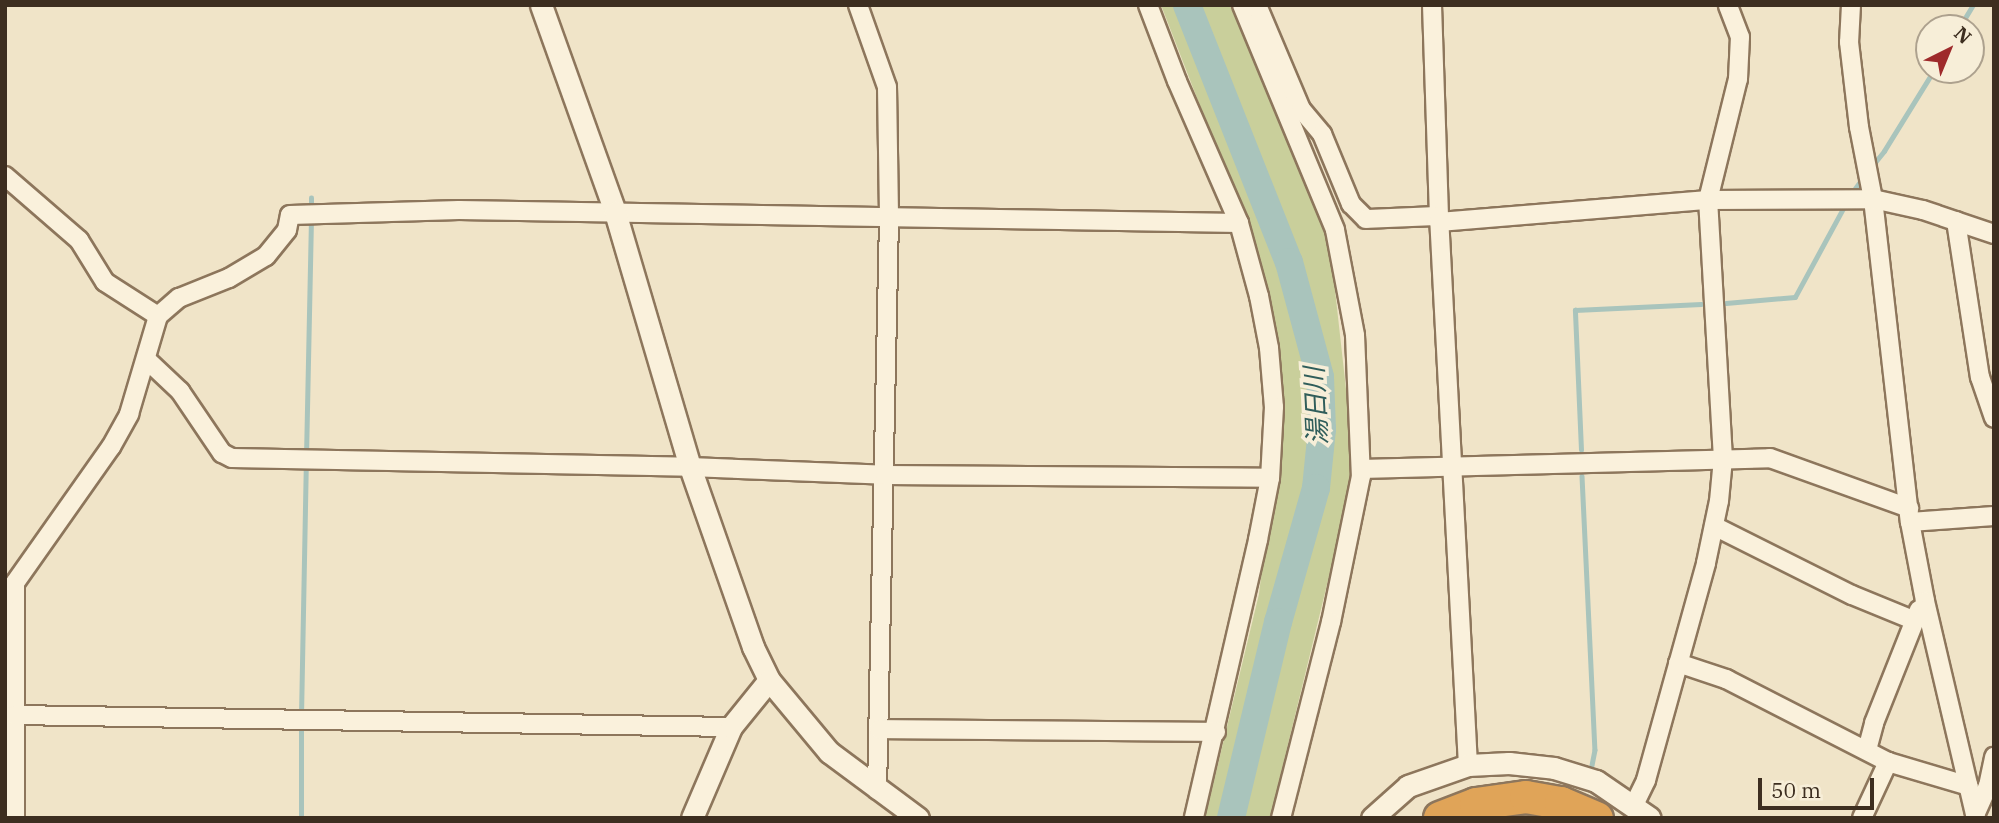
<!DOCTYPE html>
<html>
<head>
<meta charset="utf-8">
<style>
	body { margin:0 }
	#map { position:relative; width:1999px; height:823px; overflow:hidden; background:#f0e4c8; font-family:"IBM Plex Serif","Noto Sans JP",serif }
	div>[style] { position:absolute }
	.green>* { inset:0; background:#c9cf9b }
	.stream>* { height:4.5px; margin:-2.25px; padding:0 2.25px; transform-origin:2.25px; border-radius:2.25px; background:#a9c4bc }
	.river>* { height:28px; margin:-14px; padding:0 14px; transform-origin:14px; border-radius:14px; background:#a9c4bc }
	.roads { filter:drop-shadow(2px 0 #8d765c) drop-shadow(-2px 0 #8d765c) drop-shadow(0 2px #8d765c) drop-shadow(0 -2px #8d765c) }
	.minor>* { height:18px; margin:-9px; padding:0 9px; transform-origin:9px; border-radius:9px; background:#faf1dc }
	.tertiary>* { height:21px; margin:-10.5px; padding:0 10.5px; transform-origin:10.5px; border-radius:10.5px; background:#faf1dc }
	.motorway>* { height:32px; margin:-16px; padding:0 16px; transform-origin:16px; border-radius:16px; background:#e0a458 }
	span { translate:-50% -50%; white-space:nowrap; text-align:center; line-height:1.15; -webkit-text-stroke:7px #f7eed8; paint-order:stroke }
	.water-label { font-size:26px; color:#2f5d5a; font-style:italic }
	.frame { position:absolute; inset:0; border:7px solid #3d2e20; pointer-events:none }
	.north { position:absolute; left:1915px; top:14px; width:70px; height:70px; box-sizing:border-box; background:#f7eed8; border:2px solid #ada18e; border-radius:50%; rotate:43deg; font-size:19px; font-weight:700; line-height:28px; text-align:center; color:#3d2e20 }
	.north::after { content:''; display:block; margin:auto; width:24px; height:32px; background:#9e2a2b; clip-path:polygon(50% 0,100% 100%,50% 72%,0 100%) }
	.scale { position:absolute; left:1758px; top:778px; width:116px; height:32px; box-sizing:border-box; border:4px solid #3d2e20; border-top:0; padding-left:9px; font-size:21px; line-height:24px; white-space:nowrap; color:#3d2e20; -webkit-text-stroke:5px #f7eed8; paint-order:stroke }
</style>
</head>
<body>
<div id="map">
	<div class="green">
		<div style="clip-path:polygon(1161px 5px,1233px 5px,1330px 245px,1355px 470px,1270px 818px,1205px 818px,1259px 594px,1282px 400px,1252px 240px)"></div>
	</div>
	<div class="stream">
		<div style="left:1959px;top:28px;width:26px;rotate:-59deg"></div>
		<div style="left:1872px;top:166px;width:19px;rotate:-51deg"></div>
		<div style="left:1884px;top:151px;width:95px;rotate:-58.3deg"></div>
		<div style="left:1851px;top:194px;width:22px;rotate:-54deg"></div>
		<div style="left:311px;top:212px;width:14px;rotate:-90deg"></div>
		<div style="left:1726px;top:303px;width:69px;rotate:-5deg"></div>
		<div style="left:1795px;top:297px;width:105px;rotate:-61.5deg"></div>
		<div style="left:1581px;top:450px;width:140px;rotate:-92.5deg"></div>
		<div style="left:1575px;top:310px;width:126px;rotate:-2.7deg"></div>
		<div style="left:306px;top:457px;width:237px;rotate:-88.8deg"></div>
		<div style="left:1582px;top:476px;width:274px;rotate:87.3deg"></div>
		<div style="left:1595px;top:750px;width:15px;rotate:101deg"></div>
		<div style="left:301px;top:716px;width:251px;rotate:-88.9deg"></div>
		<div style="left:301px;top:818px;width:94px;rotate:-90deg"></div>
	</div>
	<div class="river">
		<div style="left:1187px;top:5px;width:277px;rotate:68.4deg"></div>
		<div style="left:1289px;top:262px;width:119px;rotate:74.9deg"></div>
		<div style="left:1320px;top:377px;width:52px;rotate:87.8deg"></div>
		<div style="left:1322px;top:429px;width:59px;rotate:95.8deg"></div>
		<div style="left:1316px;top:488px;width:139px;rotate:105.8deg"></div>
		<div style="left:1278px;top:622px;width:202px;rotate:103.5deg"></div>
	</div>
	<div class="roads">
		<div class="minor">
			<div style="left:858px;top:5px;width:87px;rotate:70.5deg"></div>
			<div style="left:887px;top:87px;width:131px;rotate:89.1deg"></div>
			<div style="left:889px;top:218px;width:572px;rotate:91.2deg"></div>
			<div style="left:1148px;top:5px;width:81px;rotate:69.1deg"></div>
			<div style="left:1177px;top:81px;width:155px;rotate:66.4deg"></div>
			<div style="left:1239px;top:223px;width:76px;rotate:74.7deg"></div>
			<div style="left:1259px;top:296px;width:53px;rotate:79.1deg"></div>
			<div style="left:1269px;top:348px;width:59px;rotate:85.2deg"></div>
			<div style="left:1274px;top:407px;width:71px;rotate:93.2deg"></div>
			<div style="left:1270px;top:478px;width:63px;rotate:101deg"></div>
			<div style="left:1258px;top:540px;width:285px;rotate:103deg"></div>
			<div style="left:1242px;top:5px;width:243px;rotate:67.5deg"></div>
			<div style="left:1335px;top:230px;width:107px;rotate:79.2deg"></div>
			<div style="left:1355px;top:335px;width:141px;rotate:87.6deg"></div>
			<div style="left:1361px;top:476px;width:149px;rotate:101.6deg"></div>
			<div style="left:1331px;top:622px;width:202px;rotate:104.3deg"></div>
			<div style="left:1257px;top:5px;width:113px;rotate:67.1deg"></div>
			<div style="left:1301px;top:109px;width:33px;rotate:50deg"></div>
			<div style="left:1322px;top:134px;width:76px;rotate:67.5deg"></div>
			<div style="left:1351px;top:204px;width:21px;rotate:45deg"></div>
			<div style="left:1366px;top:219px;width:73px;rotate:-2.4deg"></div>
			<div style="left:1432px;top:5px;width:211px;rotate:88.1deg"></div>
			<div style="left:1439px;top:216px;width:550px;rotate:86.98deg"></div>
			<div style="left:1851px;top:5px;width:37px;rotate:93deg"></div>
			<div style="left:1849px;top:42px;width:86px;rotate:83.3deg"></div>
			<div style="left:1859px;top:127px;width:73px;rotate:79deg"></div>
			<div style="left:1873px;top:199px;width:325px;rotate:83.5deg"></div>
			<div style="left:1910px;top:522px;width:80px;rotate:79.2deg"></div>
			<div style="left:1925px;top:601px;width:223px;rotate:76.8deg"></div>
			<div style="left:5px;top:176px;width:98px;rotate:40.9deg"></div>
			<div style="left:79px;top:240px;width:49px;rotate:58.2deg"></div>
			<div style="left:105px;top:282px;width:63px;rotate:32.7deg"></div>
			<div style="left:1956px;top:221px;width:158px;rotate:81.3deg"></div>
			<div style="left:1980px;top:377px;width:43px;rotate:71.1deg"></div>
			<div style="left:1439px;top:222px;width:270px;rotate:-4.7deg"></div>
			<div style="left:1708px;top:200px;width:165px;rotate:-0.3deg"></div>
			<div style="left:1873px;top:199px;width:51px;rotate:12.4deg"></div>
			<div style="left:1923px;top:210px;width:75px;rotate:18.7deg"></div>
			<div style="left:146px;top:359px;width:47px;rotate:43.3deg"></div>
			<div style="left:180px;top:391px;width:75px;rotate:55.9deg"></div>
			<div style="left:222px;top:453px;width:11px;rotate:27deg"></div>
			<div style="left:232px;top:458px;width:458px;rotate:1.1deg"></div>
			<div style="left:690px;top:467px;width:195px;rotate:2.3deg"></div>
			<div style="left:885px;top:475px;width:385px;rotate:0.4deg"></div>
			<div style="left:1361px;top:469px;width:409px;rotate:-1.5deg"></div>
			<div style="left:1770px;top:458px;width:148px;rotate:19.8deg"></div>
			<div style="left:1910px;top:522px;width:84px;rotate:-4.1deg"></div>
			<div style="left:1714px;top:526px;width:154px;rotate:26.6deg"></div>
			<div style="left:1852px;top:595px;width:66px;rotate:22.3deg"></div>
			<div style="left:15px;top:583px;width:235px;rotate:90deg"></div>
			<div style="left:5px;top:597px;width:184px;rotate:-54.8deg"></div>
			<div style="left:111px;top:447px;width:38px;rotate:-61deg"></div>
			<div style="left:129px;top:414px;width:102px;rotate:-73.5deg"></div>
			<div style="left:158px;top:316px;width:28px;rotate:-41deg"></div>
			<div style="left:179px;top:298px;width:54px;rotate:-21.8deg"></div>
			<div style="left:229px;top:278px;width:43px;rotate:-30.7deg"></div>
			<div style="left:266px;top:256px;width:33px;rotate:-51deg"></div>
			<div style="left:287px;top:230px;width:15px;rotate:-79deg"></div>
			<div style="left:290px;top:215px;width:169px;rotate:-1.7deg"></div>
			<div style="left:459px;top:210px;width:780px;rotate:0.95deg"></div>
			<div style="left:1678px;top:663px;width:51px;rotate:18.4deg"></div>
			<div style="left:1726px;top:679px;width:182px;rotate:27.1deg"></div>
			<div style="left:1888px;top:762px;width:84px;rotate:16.5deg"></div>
			<div style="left:15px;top:715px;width:716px;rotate:0.96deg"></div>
			<div style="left:879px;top:729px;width:337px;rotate:0.5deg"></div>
			<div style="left:1867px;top:750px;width:28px;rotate:-75deg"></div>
			<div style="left:1874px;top:723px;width:122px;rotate:-68.3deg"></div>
			<div style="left:1634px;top:805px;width:28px;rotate:-64deg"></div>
			<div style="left:1646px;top:780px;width:225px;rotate:-74.5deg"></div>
			<div style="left:1706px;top:563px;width:63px;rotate:-78.2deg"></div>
			<div style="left:1719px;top:501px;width:42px;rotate:-84.6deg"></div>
			<div style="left:1723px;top:459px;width:259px;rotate:-93.3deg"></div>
			<div style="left:1708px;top:200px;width:125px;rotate:-76.1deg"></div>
			<div style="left:1738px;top:79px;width:42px;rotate:-87.3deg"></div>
			<div style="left:1740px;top:37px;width:34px;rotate:-111deg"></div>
			<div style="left:1975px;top:815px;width:32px;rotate:-66deg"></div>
			<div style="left:1988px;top:786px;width:30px;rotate:-78deg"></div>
			<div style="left:1862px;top:818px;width:62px;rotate:-65.1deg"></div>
		</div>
		<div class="tertiary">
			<div style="left:541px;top:5px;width:220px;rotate:70.3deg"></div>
			<div style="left:615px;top:212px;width:266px;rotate:73.6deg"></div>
			<div style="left:690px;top:467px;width:191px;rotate:70.7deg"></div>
			<div style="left:753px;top:647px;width:37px;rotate:64deg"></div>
			<div style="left:769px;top:680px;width:94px;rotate:50.2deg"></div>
			<div style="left:829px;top:752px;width:111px;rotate:36.6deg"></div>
			<div style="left:692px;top:818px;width:99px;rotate:-66.8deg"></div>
			<div style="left:731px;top:727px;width:60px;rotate:-51deg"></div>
			<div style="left:1372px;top:818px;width:48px;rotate:-41.6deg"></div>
			<div style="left:1408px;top:786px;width:64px;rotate:-19.3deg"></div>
			<div style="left:1468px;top:765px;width:41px;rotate:-2.8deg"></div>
			<div style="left:1509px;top:763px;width:45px;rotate:6.3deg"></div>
			<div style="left:1554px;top:768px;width:44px;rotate:17.2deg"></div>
			<div style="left:1596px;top:781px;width:65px;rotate:34.4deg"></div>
		</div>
		<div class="motorway">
			<div style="left:1440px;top:818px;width:39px;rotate:-21deg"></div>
			<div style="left:1476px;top:804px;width:50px;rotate:-8deg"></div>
			<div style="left:1526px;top:797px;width:36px;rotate:10deg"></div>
			<div style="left:1561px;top:803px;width:39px;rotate:23deg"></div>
		</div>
	</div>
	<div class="water-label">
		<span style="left:1316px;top:406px;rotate:-93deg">湯日川</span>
	</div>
	<div class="frame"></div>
	<div class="north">N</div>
	<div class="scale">50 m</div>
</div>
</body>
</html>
